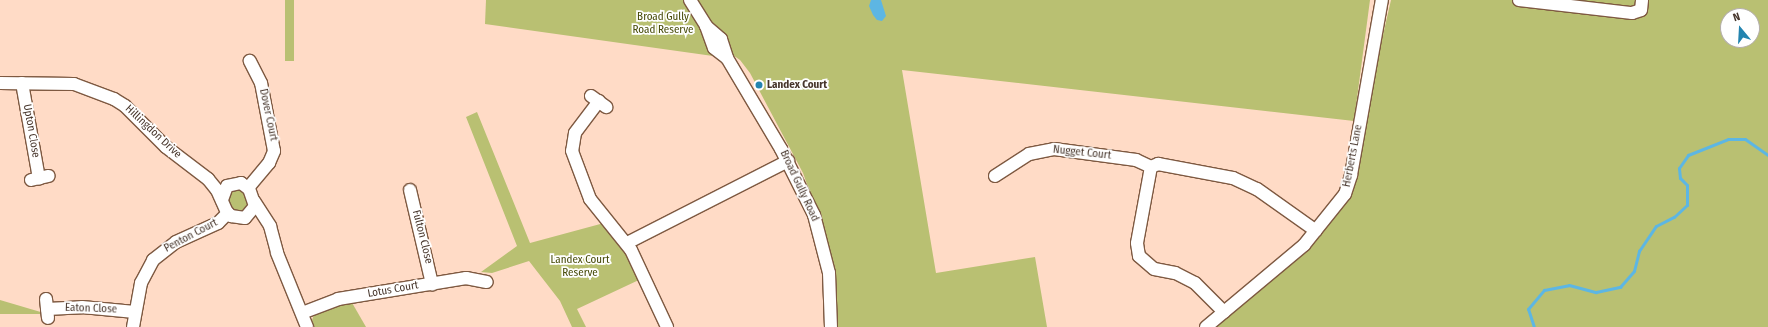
<!DOCTYPE html>
<html>
<head>
<meta charset="utf-8">
<style>
	body { margin:0 }
	#map { position:relative; width:1768px; height:327px; overflow:hidden; background:#ffdbc6; font-family:"Fira Sans Condensed",sans-serif }
	div>[style] { position:absolute }
	.green>* { inset:0; background:#b9c072; transform-origin:0 0 }
	.water>* { inset:0; background:#5db6e3 }
	.stream>* { height:3px; margin:-1.5px; padding:0 1.5px; transform-origin:1.5px; border-radius:1.5px; background:#5db6e3 }
	.roads { filter:drop-shadow(1px 0 #7e5941) drop-shadow(-1px 0 #7e5941) drop-shadow(0 1px #7e5941) drop-shadow(0 -1px #7e5941) }
	.minor>* { height:12px; margin:-6px; padding:0 6px; transform-origin:6px; border-radius:6px; background:#fff }
	.dots>* { width:11px; height:11px; translate:-50% -50%; box-sizing:border-box; border:2px solid #fff; border-radius:50% }
	span { translate:-50% -50%; white-space:nowrap; text-align:center; line-height:1.15; -webkit-text-stroke:3.5px #fff; paint-order:stroke }
	.park-label { font-size:11px; color:#454906 }
	.poi-label { font-size:11px; color:#47362c; font-weight:700 }
	.left { translate:0 -50%; text-align:left }
	.street-label { font-size:11px; color:#47362c }
	.north { position:absolute; left:1720px; top:8px; width:40px; height:40px; box-sizing:border-box; background:#fff; border:1px solid #b5afab; border-radius:50%; rotate:342deg; font-size:11px; font-weight:700; line-height:16px; text-align:center; color:#47362c }
	.north::after { content:''; display:block; margin:auto; width:14px; height:18px; background:#2384af; clip-path:polygon(50% 0,100% 100%,50% 72%,0 100%) }
</style>
</head>
<body>
<div id="map">
	<div class="green">
		<div style="left:285px;top:0;width:9px;height:61px"></div>
		<div style="clip-path:polygon(486px 0,685px 0,720px 57px,485px 24px)"></div>
		<div style="clip-path:polygon(695px 0,1370px 0,1354px 121px,902px 70px,936px 273px,1035px 257px,1047px 327px,836px 327px,828px 243px,803px 173px,750px 73px,740px 60px,730px 53px)"></div>
		<div style="clip-path:polygon(evenodd,1391px 0,1768px 0,1768px 327px,1215px 327px,1344px 205px,1391px 0,1728px 16px,1752px 16px,1752px 40px,1728px 40px,1728px 16px)"></div>
		<div style="clip-path:polygon(477px 112px,530px 243px,604px 223px,624px 249px,641px 279px,577px 309px,586px 327px,572px 327px,560px 301px,529px 261px,492px 273px,481px 272px,517px 246px,466px 117px)"></div>
		<div style="clip-path:polygon(232px 189px,244px 190px,250px 203px,248px 209px,240px 214px,232px 210px,228px 199px)"></div>
		<div style="clip-path:polygon(0 300px,44px 313px,44px 314px,0 314px)"></div>
		<div style="clip-path:polygon(351px 301px,366px 327px,314px 327px,312px 320px,315px 312px)"></div>
	</div>
	<div class="water">
		<div style="clip-path:polygon(871px 0,881px 0,886px 16px,882px 21px,877px 20px,873px 15px,869px 6px)"></div>
	</div>
	<div class="stream">
		<div style="left:1534px;top:327px;width:19px;rotate:-108deg"></div>
		<div style="left:1528px;top:309px;width:25px;rotate:-50deg"></div>
		<div style="left:1544px;top:290px;width:25px;rotate:-11deg"></div>
		<div style="left:1569px;top:285px;width:28px;rotate:15deg"></div>
		<div style="left:1596px;top:292px;width:25px;rotate:-12deg"></div>
		<div style="left:1620px;top:287px;width:21px;rotate:-49deg"></div>
		<div style="left:1634px;top:271px;width:21px;rotate:-76deg"></div>
		<div style="left:1639px;top:251px;width:30px;rotate:-56deg"></div>
		<div style="left:1656px;top:226px;width:20px;rotate:-27deg"></div>
		<div style="left:1674px;top:217px;width:18px;rotate:-43deg"></div>
		<div style="left:1687px;top:205px;width:20px;rotate:-90deg"></div>
		<div style="left:1687px;top:185px;width:10px;rotate:-135deg"></div>
		<div style="left:1680px;top:178px;width:10px;rotate:-96deg"></div>
		<div style="left:1679px;top:168px;width:16px;rotate:-55deg"></div>
		<div style="left:1688px;top:155px;width:43px;rotate:-21.8deg"></div>
		<div style="left:1728px;top:139px;width:17px"></div>
		<div style="left:1745px;top:139px;width:28px;rotate:35deg"></div>
	</div>
	<div class="roads">
		<div class="minor">
			<div style="left:690px;top:0;width:31px;rotate:58deg"></div>
			<div style="left:706px;top:26px;width:23px;rotate:70deg"></div>
			<div style="left:714px;top:48px;width:16px;rotate:38deg"></div>
			<div style="left:1519px;top:0;width:114px;rotate:6.6deg"></div>
			<div style="left:1632px;top:13px;width:9px;rotate:-18deg"></div>
			<div style="left:1641px;top:10px;width:10px;rotate:-84deg"></div>
			<div style="left:706px;top:26px;width:20px;rotate:41deg"></div>
			<div style="left:721px;top:39px;width:20px;rotate:72deg"></div>
			<div style="left:727px;top:58px;width:106px;rotate:59.3deg"></div>
			<div style="left:781px;top:149px;width:74px;rotate:63.4deg"></div>
			<div style="left:814px;top:215px;width:60px;rotate:75.5deg"></div>
			<div style="left:829px;top:273px;width:54px;rotate:87.9deg"></div>
			<div style="left:0;top:83px;width:74px;rotate:0.8deg"></div>
			<div style="left:74px;top:84px;width:43px;rotate:20.6deg"></div>
			<div style="left:114px;top:99px;width:13px;rotate:32deg"></div>
			<div style="left:125px;top:106px;width:58px;rotate:45deg"></div>
			<div style="left:166px;top:147px;width:53px;rotate:37.3deg"></div>
			<div style="left:208px;top:179px;width:14px;rotate:51deg"></div>
			<div style="left:217px;top:190px;width:24px;rotate:66deg"></div>
			<div style="left:227px;top:212px;width:6px;rotate:45deg"></div>
			<div style="left:231px;top:216px;width:14px;rotate:8deg"></div>
			<div style="left:245px;top:218px;width:16px;rotate:-50deg"></div>
			<div style="left:255px;top:206px;width:18px;rotate:-109deg"></div>
			<div style="left:249px;top:189px;width:10px;rotate:-143deg"></div>
			<div style="left:241px;top:183px;width:14px;rotate:168deg"></div>
			<div style="left:227px;top:186px;width:15px;rotate:110deg"></div>
			<div style="left:22px;top:83px;width:97px;rotate:79.9deg"></div>
			<div style="left:591px;top:96px;width:19px;rotate:36deg"></div>
			<div style="left:599px;top:101px;width:40px;rotate:127deg"></div>
			<div style="left:575px;top:133px;width:18px;rotate:99deg"></div>
			<div style="left:572px;top:151px;width:51px;rotate:69.4deg"></div>
			<div style="left:590px;top:199px;width:65px;rotate:51.2deg"></div>
			<div style="left:631px;top:250px;width:85px;rotate:64.9deg"></div>
			<div style="left:995px;top:176px;width:40px;rotate:-32.9deg"></div>
			<div style="left:1029px;top:154px;width:25px;rotate:-11deg"></div>
			<div style="left:1054px;top:149px;width:83px;rotate:7.6deg"></div>
			<div style="left:1136px;top:160px;width:17px;rotate:25deg"></div>
			<div style="left:31px;top:180px;width:18px;rotate:-13deg"></div>
			<div style="left:248px;top:188px;width:33px;rotate:-50deg"></div>
			<div style="left:269px;top:163px;width:13px;rotate:-67deg"></div>
			<div style="left:274px;top:151px;width:69px;rotate:-100.8deg"></div>
			<div style="left:261px;top:83px;width:25px;rotate:-117deg"></div>
			<div style="left:410px;top:190px;width:97px;rotate:76.8deg"></div>
			<div style="left:254px;top:201px;width:30px;rotate:57deg"></div>
			<div style="left:270px;top:226px;width:28px;rotate:75deg"></div>
			<div style="left:277px;top:253px;width:80px;rotate:67.9deg"></div>
			<div style="left:627px;top:243px;width:181px;rotate:-27deg"></div>
			<div style="left:46px;top:299px;width:19px;rotate:84deg"></div>
			<div style="left:47px;top:309px;width:35px;rotate:-3deg"></div>
			<div style="left:82px;top:307px;width:53px;rotate:5.4deg"></div>
			<div style="left:1224px;top:312px;width:41px;rotate:-135deg"></div>
			<div style="left:1195px;top:283px;width:22px;rotate:-153deg"></div>
			<div style="left:1175px;top:273px;width:21px;rotate:-169deg"></div>
			<div style="left:1154px;top:269px;width:20px;rotate:-139deg"></div>
			<div style="left:1139px;top:256px;width:13px;rotate:-99deg"></div>
			<div style="left:1137px;top:243px;width:77px;rotate:-79.6deg"></div>
			<div style="left:1151px;top:167px;width:8px;rotate:-23deg"></div>
			<div style="left:1158px;top:164px;width:76px;rotate:10.6deg"></div>
			<div style="left:1233px;top:178px;width:26px;rotate:25deg"></div>
			<div style="left:1257px;top:189px;width:72px;rotate:35.4deg"></div>
			<div style="left:302px;top:313px;width:39px;rotate:-21deg"></div>
			<div style="left:338px;top:299px;width:130px;rotate:-9.3deg"></div>
			<div style="left:466px;top:278px;width:21px;rotate:11deg"></div>
			<div style="left:133px;top:327px;width:45px;rotate:-79.7deg"></div>
			<div style="left:141px;top:283px;width:26px;rotate:-62deg"></div>
			<div style="left:153px;top:260px;width:29px;rotate:-38deg"></div>
			<div style="left:176px;top:242px;width:46px;rotate:-24.3deg"></div>
			<div style="left:218px;top:223px;width:14px;rotate:-45deg"></div>
			<div style="left:1206px;top:327px;width:128px;rotate:-39.9deg"></div>
			<div style="left:1304px;top:245px;width:65px;rotate:-51.2deg"></div>
			<div style="left:1345px;top:194px;width:20px;rotate:-72deg"></div>
			<div style="left:1351px;top:175px;width:178px;rotate:-80deg"></div>
		</div>
	</div>
	<div class="dots">
		<div style="left:759px;top:85px;background:#2384af"></div>
	</div>
	<div class="park-label">
		<span style="left:663px;top:24px">Broad Gully<br>Road Reserve</span>
		<span style="left:580px;top:267px">Landex Court<br>Reserve</span>
	</div>
	<div class="poi-label">
		<span class="left" style="left:767px;top:85px">Landex Court</span>
	</div>
	<div class="street-label">
		<span style="left:268px;top:115px;rotate:78deg">Dover Court</span>
		<span style="left:31px;top:131px;rotate:80deg">Upton Close</span>
		<span style="left:153px;top:132px;rotate:43deg">Hillingdon Drive</span>
		<span style="left:1082px;top:153px;rotate:6deg">Nugget Court</span>
		<span style="left:1353px;top:156px;rotate:-79deg">Herberts Lane</span>
		<span style="left:799px;top:186px;rotate:65deg">Broad Gully Road</span>
		<span style="left:191px;top:236px;rotate:-28deg">Penton Court</span>
		<span style="left:422px;top:237px;rotate:76deg">Fulton Close</span>
		<span style="left:393px;top:290px;rotate:-10deg">Lotus Court</span>
		<span style="left:91px;top:309px;rotate:2deg">Eaton Close</span>
	</div>
	<div class="north">N</div>
</div>
</body>
</html>
